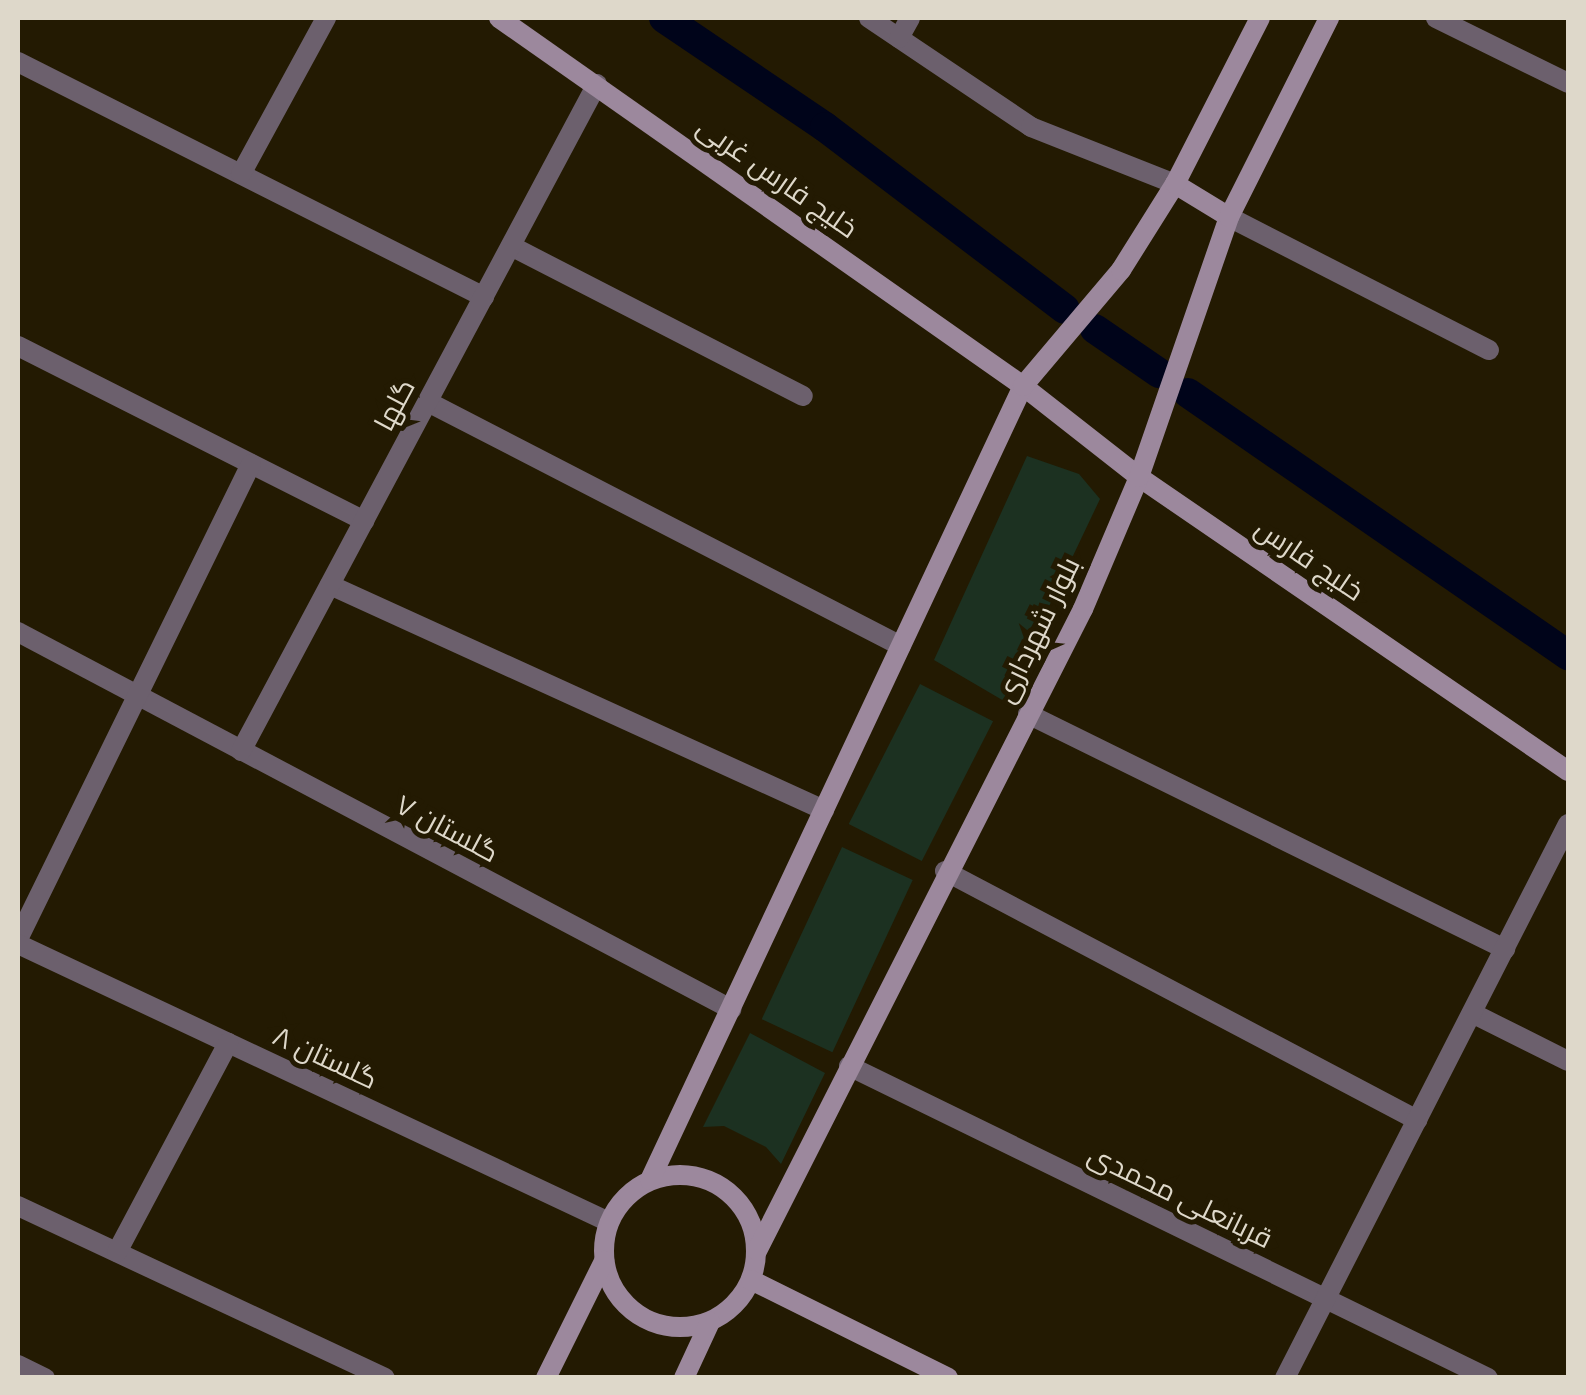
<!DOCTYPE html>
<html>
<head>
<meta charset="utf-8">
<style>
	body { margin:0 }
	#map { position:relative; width:1586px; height:1395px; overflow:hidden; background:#231a02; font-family:"Varela Round",Cairo,sans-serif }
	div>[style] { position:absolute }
	.green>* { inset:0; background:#1c3121; transform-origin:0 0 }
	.canal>* { height:30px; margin:-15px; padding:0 15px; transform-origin:15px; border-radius:15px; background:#00041a }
	.street>* { height:20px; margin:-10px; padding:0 10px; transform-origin:10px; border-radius:10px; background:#6c606d }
	.secondary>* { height:20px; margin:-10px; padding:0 10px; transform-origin:10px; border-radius:10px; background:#9c889d }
	.secondary>.ring { margin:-10px; padding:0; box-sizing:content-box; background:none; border:20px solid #9c889d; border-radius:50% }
	span { translate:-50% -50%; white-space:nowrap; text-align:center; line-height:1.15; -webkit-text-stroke:10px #231a02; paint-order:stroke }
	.street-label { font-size:28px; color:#ded8ca }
	.frame { position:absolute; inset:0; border:20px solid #ded8ca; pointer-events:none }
</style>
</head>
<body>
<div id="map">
	<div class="green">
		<div style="clip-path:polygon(1027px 456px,1079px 474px,1100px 499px,1004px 701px,934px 660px)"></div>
		<div style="left:920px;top:684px;width:82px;height:157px;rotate:27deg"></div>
		<div style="left:842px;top:847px;width:78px;height:190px;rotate:25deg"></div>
		<div style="clip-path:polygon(750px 1033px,825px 1073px,781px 1164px,766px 1147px,724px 1126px,703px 1127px)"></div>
	</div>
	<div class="canal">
		<div style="left:664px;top:18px;width:194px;rotate:34.1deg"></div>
		<div style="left:825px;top:127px;width:301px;rotate:37.2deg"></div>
		<div style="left:1095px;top:329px;width:78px;rotate:34.5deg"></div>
		<div style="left:1188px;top:393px;width:462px;rotate:34.6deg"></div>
	</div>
	<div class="street">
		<div style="left:869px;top:18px;width:195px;rotate:33.9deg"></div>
		<div style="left:1031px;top:127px;width:155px;rotate:21.6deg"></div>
		<div style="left:1436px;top:18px;width:147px;rotate:26.2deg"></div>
		<div style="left:899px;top:38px;width:23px;rotate:-61deg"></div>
		<div style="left:18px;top:62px;width:522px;rotate:26.76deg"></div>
		<div style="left:241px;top:174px;width:178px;rotate:-61.4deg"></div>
		<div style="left:1229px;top:217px;width:292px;rotate:27.1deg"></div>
		<div style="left:511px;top:246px;width:328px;rotate:27.2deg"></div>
		<div style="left:18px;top:346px;width:388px;rotate:26.8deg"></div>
		<div style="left:428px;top:402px;width:532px;rotate:27.29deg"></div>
		<div style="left:330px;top:585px;width:543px;rotate:24.49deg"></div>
		<div style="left:18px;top:632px;width:807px;rotate:27.87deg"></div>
		<div style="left:1028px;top:714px;width:532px;rotate:26.23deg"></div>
		<div style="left:241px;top:751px;width:756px;rotate:-61.91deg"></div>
		<div style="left:945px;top:871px;width:534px;rotate:27.81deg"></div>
		<div style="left:18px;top:939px;width:529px;rotate:-63.87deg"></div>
		<div style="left:18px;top:944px;width:653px;rotate:25.19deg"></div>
		<div style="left:1472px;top:1013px;width:107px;rotate:26.6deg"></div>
		<div style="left:849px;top:1066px;width:711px;rotate:26.02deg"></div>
		<div style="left:18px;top:1206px;width:405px;rotate:25.1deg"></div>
		<div style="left:117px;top:1252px;width:237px;rotate:-62deg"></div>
		<div style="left:18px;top:1365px;width:30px;rotate:26deg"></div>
		<div style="left:1285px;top:1378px;width:622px;rotate:-62.94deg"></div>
	</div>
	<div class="secondary">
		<div style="left:499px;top:18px;width:640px;rotate:35.08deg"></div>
		<div style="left:1023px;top:386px;width:147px;rotate:38.1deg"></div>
		<div style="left:1139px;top:477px;width:520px;rotate:34.42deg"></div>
		<div style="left:1175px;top:184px;width:63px;rotate:31.4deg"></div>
		<div class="ring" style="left:604px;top:1175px;width:132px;height:132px"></div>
		<div style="left:650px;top:1180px;width:877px;rotate:-64.84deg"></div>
		<div style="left:1023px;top:386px;width:152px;rotate:-49.8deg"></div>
		<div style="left:1121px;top:270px;width:102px;rotate:-57.9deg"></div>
		<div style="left:1175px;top:184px;width:186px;rotate:-62.9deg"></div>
		<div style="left:757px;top:1251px;width:720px;rotate:-63.08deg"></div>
		<div style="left:1083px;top:609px;width:143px;rotate:-67deg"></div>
		<div style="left:1139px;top:477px;width:275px;rotate:-70.9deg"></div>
		<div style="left:1229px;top:217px;width:223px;rotate:-63.3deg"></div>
		<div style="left:751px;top:1280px;width:220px;rotate:26.4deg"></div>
		<div style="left:546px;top:1378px;width:131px;rotate:-63.6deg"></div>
		<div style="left:684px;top:1378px;width:62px;rotate:-65.1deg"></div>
	</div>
	<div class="street-label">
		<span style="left:777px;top:178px;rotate:35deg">خلیج فارس غربی</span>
		<span style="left:395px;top:405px;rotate:-62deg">گلها</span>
		<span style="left:1309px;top:560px;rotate:34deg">خلیج فارس</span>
		<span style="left:1038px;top:630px;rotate:-64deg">بلوار شهرداری</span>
		<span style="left:447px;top:829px;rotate:28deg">گلستان ۷</span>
		<span style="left:325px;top:1058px;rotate:25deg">گلستان ۸</span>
		<span style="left:1180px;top:1197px;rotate:26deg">قربانعلی محمدی</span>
	</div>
	<div class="frame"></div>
</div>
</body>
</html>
